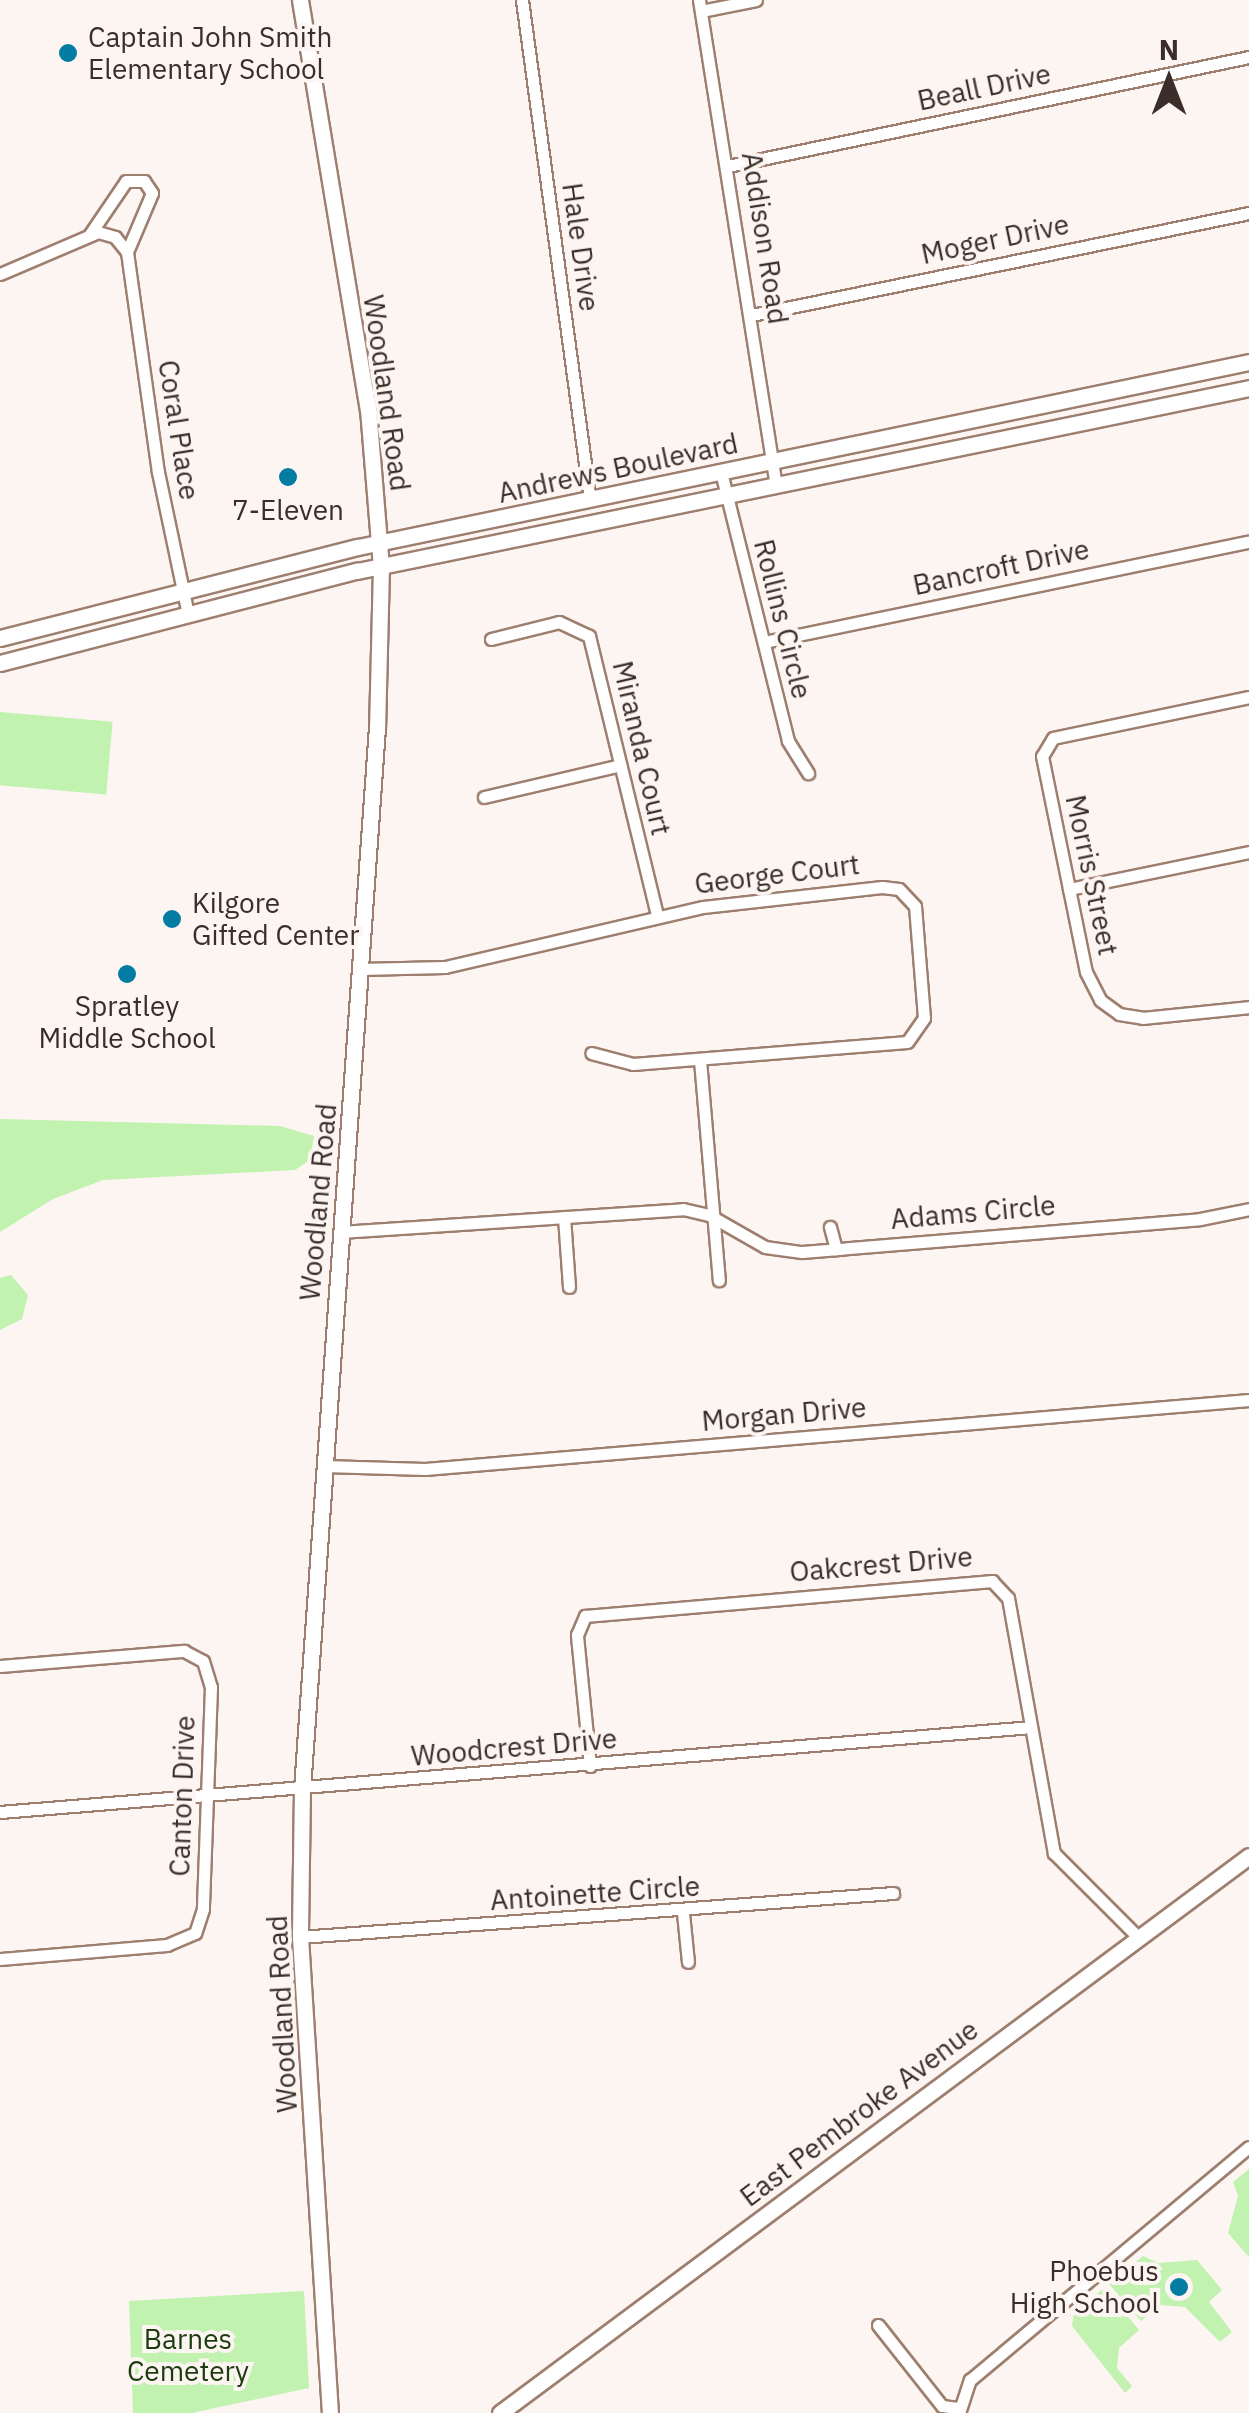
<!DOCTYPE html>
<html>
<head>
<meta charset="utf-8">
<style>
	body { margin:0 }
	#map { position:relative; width:1249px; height:2413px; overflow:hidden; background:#fcf5f2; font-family:"IBM Plex Sans",sans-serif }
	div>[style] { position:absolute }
	.green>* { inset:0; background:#c1f2b0; transform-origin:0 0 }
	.roads { filter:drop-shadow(2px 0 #9e7f6f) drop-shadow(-2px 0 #9e7f6f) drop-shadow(0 2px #9e7f6f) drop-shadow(0 -2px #9e7f6f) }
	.street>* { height:11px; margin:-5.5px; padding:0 5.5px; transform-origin:5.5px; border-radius:5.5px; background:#fff }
	.secondary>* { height:15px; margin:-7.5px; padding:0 7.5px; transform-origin:7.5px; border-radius:7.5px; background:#fff }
	.dots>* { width:28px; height:28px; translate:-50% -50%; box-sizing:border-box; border:5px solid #fcf5f2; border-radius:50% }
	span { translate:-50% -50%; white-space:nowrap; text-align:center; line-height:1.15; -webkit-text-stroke:8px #fcf5f2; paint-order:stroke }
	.poi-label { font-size:28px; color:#3b2e28 }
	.left { translate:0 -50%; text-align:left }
	.right { translate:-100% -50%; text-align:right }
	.street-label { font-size:28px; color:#3b2e28 }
	.park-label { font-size:28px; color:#1b3c0c }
	.north { position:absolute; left:1119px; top:30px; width:100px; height:100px; -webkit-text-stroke:8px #fcf5f2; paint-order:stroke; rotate:0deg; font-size:28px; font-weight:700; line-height:40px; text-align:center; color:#3b2e28 }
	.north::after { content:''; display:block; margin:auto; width:35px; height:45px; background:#3b2e28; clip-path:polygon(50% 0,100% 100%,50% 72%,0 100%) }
</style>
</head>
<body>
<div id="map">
	<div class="green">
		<div style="left:0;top:712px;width:113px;height:73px;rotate:5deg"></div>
		<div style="clip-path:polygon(0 1119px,280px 1126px,314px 1136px,310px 1160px,295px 1170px,103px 1180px,53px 1199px,0 1232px)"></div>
		<div style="clip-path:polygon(11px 1275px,28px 1295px,22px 1319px,0 1330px,0 1278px)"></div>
		<div style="clip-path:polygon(1249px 2169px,1249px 2257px,1228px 2233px,1238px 2196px,1233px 2182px)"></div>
		<div style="clip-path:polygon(1143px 2256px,1158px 2263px,1197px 2260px,1222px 2290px,1209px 2302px,1232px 2332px,1220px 2342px,1185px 2307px,1161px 2305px,1141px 2321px,1109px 2284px)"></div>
		<div style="clip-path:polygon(1104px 2288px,1139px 2330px,1119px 2348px,1117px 2368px,1132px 2386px,1125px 2393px,1072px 2326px,1074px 2313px)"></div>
		<div style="clip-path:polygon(304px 2291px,309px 2388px,192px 2413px,133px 2413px,129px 2301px)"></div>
	</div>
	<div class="roads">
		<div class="street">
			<div style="left:522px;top:0;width:505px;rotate:82.26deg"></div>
			<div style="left:699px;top:0;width:491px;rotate:81deg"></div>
			<div style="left:701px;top:11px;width:56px;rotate:-11.3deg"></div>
			<div style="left:728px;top:166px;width:532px;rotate:-11.82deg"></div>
			<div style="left:90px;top:234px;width:64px;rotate:-55.8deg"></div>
			<div style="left:126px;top:181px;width:18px"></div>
			<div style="left:144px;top:181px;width:14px;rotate:56deg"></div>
			<div style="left:152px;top:193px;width:64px;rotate:113deg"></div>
			<div style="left:0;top:274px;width:107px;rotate:-23.2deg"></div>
			<div style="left:98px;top:232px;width:18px;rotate:16deg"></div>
			<div style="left:115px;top:237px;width:19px;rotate:51deg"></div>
			<div style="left:127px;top:252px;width:222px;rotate:82deg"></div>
			<div style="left:158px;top:472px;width:145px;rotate:78.1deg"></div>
			<div style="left:752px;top:315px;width:507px;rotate:-11.6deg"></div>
			<div style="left:721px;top:472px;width:277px;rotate:76deg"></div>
			<div style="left:788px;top:741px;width:38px;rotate:58deg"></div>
			<div style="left:491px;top:639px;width:70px;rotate:-14deg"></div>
			<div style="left:559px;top:622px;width:33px;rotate:25deg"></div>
			<div style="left:589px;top:636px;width:287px;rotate:76.3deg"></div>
			<div style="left:764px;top:642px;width:495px;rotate:-11.7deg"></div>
			<div style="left:1249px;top:697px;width:200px;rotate:168.2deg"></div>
			<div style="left:1053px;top:738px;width:21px;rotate:121deg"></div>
			<div style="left:1042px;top:756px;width:220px;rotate:78.5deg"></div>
			<div style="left:1086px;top:972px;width:31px;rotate:63deg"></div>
			<div style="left:1100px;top:1000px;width:24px;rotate:36deg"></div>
			<div style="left:1119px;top:1014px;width:24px;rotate:9deg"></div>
			<div style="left:1143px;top:1018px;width:107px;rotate:-5.9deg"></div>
			<div style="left:484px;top:797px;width:140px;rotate:-13.2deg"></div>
			<div style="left:1069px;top:889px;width:184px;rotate:-11.6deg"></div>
			<div style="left:360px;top:969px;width:85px;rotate:-1.3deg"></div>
			<div style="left:445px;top:967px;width:265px;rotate:-13.1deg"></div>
			<div style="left:703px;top:907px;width:180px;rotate:-6.4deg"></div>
			<div style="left:882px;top:887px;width:17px;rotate:7deg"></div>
			<div style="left:899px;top:889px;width:23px;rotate:47deg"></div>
			<div style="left:915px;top:906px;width:112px;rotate:85.4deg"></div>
			<div style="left:924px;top:1018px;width:29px;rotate:125deg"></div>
			<div style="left:907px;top:1042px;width:275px;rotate:175.4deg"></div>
			<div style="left:633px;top:1064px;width:43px;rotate:-165.3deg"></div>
			<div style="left:700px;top:1060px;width:221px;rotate:85.1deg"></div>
			<div style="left:564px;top:1217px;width:70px;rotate:85.9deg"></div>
			<div style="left:830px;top:1227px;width:23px;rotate:75deg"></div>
			<div style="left:340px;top:1232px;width:344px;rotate:-3.8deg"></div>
			<div style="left:683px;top:1209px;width:27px;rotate:13deg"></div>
			<div style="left:709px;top:1215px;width:64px;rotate:29.7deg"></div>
			<div style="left:765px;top:1247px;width:37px;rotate:8deg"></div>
			<div style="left:802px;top:1252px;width:399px;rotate:-4.7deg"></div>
			<div style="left:1200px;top:1219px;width:50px;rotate:-11.5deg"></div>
			<div style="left:324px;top:1466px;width:101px;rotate:1.7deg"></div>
			<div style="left:425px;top:1469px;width:827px;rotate:-4.79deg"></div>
			<div style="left:0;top:1666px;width:185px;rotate:-4.7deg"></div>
			<div style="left:184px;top:1651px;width:21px;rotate:28deg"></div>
			<div style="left:203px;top:1661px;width:27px;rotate:73deg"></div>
			<div style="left:211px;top:1687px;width:222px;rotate:92.1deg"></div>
			<div style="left:203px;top:1909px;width:25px;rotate:108deg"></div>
			<div style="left:195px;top:1933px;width:30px;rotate:157deg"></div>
			<div style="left:167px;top:1945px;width:168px;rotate:175.2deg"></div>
			<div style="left:590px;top:1766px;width:132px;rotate:-95.7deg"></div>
			<div style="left:577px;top:1635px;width:21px;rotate:-67deg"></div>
			<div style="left:585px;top:1616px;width:409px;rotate:-4.9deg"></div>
			<div style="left:992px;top:1581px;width:23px;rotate:47deg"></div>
			<div style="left:1008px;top:1598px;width:259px;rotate:79.8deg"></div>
			<div style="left:1054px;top:1853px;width:119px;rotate:45deg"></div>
			<div style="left:0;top:1812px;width:1034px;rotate:-4.71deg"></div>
			<div style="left:683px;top:1913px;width:49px;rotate:84.2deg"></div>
			<div style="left:300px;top:1937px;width:595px;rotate:-4.24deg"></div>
			<div style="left:878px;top:2325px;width:103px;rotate:51.7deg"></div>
			<div style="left:942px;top:2406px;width:16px;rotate:7deg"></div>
			<div style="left:959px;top:2413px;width:35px;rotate:-72deg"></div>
			<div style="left:970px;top:2380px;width:363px;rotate:-39.9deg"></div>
		</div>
		<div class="secondary">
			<div style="left:300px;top:0;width:415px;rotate:80.6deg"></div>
			<div style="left:368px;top:409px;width:159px;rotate:85.3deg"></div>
			<div style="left:381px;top:567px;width:160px;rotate:91.4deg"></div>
			<div style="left:377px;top:727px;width:1065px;rotate:94.04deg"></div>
			<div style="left:302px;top:1789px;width:148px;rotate:90.8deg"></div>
			<div style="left:300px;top:1937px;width:477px;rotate:86.4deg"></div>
			<div style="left:0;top:638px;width:369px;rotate:-14.3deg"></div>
			<div style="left:358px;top:547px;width:910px;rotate:-11.73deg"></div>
			<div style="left:0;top:663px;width:369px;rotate:-14.5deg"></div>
			<div style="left:357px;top:571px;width:911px;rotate:-11.59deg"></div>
			<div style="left:500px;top:2413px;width:933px;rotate:-36.64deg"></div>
		</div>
	</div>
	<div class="dots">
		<div style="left:68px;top:53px;background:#027ca3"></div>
		<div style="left:288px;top:477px;background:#027ca3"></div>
		<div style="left:172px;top:919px;background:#027ca3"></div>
		<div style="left:127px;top:974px;background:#027ca3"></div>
		<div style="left:1179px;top:2287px;background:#027ca3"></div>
	</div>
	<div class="poi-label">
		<span class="left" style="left:88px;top:53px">Captain John Smith<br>Elementary School</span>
		<span style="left:288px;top:510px">7-Eleven</span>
		<span class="left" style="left:192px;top:919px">Kilgore<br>Gifted Center</span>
		<span style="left:127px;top:1022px">Spratley<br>Middle School</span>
		<span class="right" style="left:1159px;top:2287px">Phoebus<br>High School</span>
	</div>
	<div class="street-label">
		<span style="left:984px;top:87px;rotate:-12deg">Beall Drive</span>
		<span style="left:765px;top:238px;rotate:81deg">Addison Road</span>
		<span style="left:995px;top:239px;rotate:-12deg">Moger Drive</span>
		<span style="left:581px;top:247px;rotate:82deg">Hale Drive</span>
		<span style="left:387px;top:393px;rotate:82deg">Woodland Road</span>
		<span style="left:179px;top:430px;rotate:81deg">Coral Place</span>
		<span style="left:618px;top:468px;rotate:-12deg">Andrews Boulevard</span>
		<span style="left:1001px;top:567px;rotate:-12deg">Bancroft Drive</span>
		<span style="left:783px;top:619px;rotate:76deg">Rollins Circle</span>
		<span style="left:642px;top:748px;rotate:77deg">Miranda Court</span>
		<span style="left:777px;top:874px;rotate:-7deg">George Court</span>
		<span style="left:1092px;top:875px;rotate:78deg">Morris Street</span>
		<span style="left:318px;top:1202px;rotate:-85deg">Woodland Road</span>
		<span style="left:973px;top:1212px;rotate:-5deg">Adams Circle</span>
		<span style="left:784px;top:1414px;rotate:-5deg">Morgan Drive</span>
		<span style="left:881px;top:1564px;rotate:-5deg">Oakcrest Drive</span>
		<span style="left:514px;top:1747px;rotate:-5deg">Woodcrest Drive</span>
		<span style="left:182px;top:1796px;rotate:-88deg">Canton Drive</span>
		<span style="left:595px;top:1893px;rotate:-4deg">Antoinette Circle</span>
		<span style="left:282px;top:2014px;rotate:-93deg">Woodland Road</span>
		<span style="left:859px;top:2113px;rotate:-37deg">East Pembroke Avenue</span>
	</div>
	<div class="park-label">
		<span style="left:188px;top:2355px">Barnes<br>Cemetery</span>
	</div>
	<div class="north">N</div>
</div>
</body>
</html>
